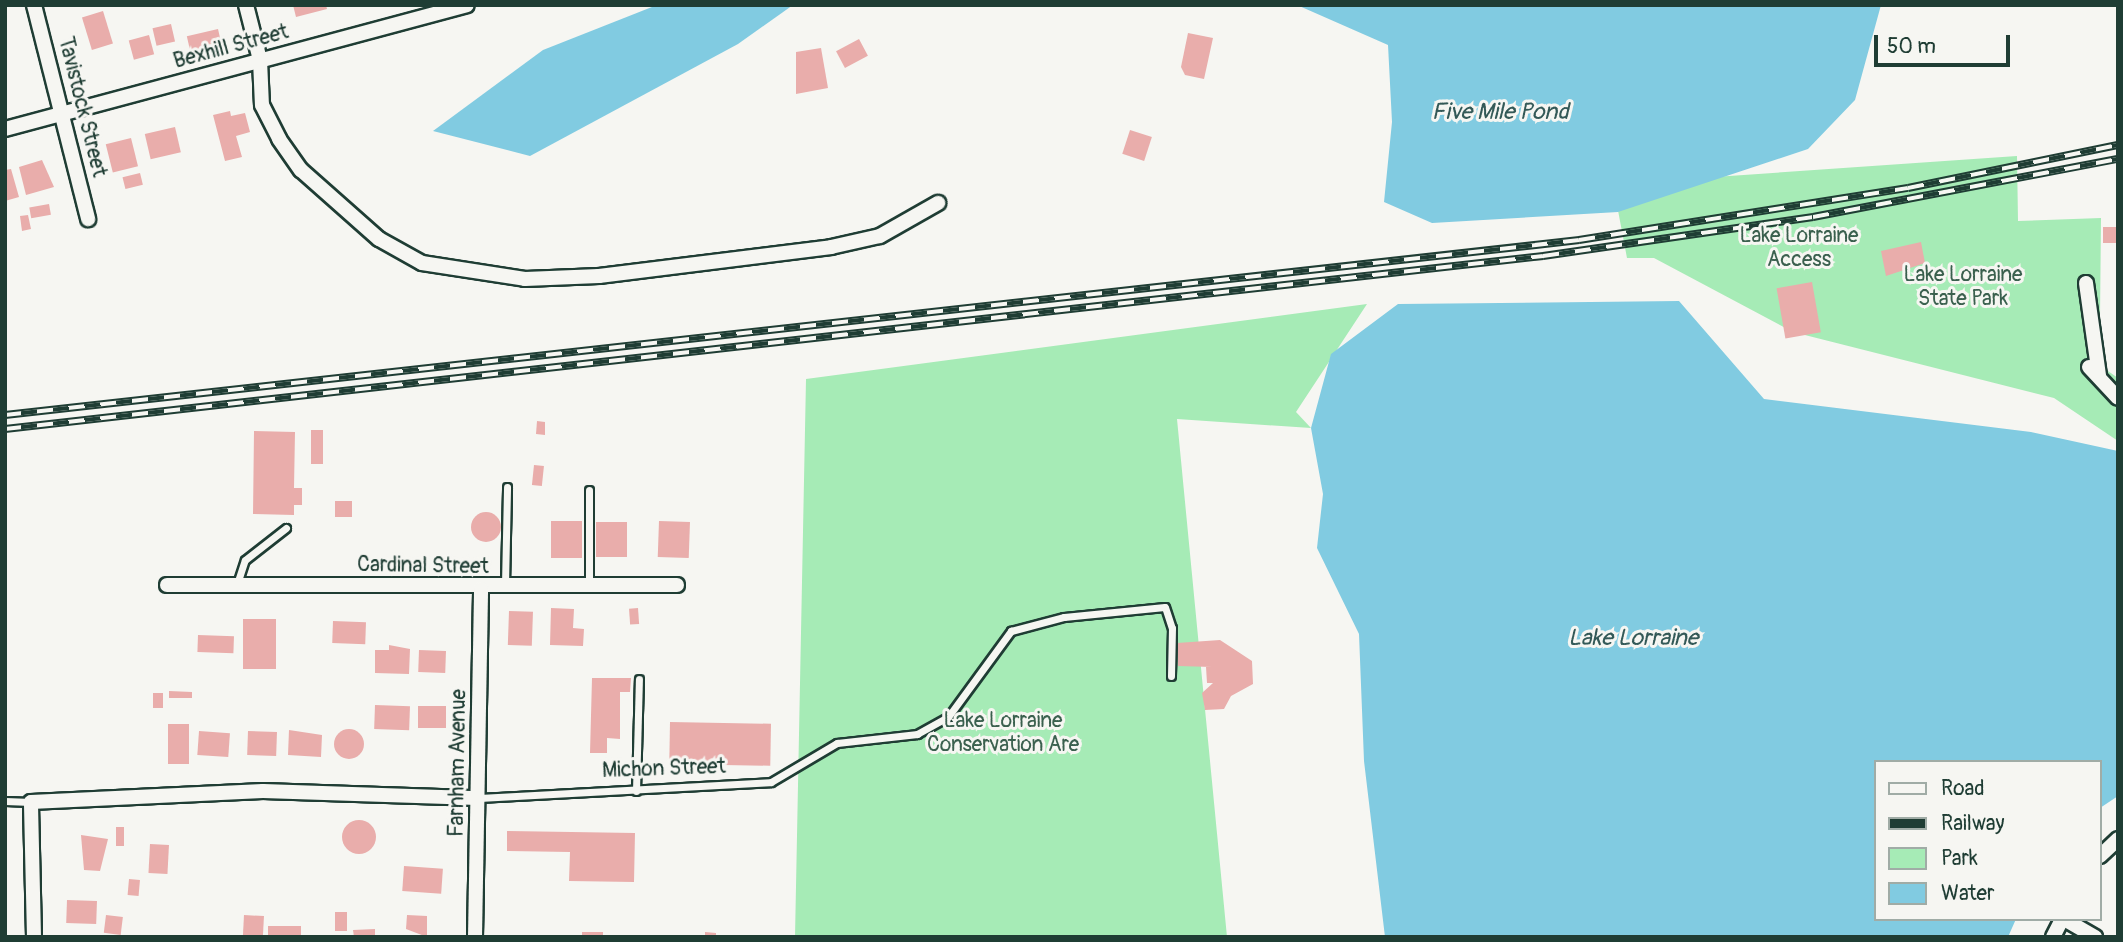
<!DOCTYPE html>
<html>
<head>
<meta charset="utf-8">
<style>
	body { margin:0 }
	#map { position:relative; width:2123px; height:942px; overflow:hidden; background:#f6f6f2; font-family:Pangolin,sans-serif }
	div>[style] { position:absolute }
	.green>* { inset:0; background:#a6ebb6 }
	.water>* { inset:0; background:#81cbe1 }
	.building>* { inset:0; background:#e9adab; transform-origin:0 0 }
	.round { border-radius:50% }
	.roads { filter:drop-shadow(2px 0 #1f3d34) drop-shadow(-2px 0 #1f3d34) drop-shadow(0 2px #1f3d34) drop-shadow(0 -2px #1f3d34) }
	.lane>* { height:7px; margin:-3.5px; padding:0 3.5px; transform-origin:3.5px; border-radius:3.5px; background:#f6f6f2 }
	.street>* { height:14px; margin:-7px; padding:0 7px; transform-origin:7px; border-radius:7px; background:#f6f6f2 }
	.rail>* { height:8px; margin-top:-4px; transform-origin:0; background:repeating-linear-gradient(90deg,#f6f6f2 0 16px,#1f3d34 0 32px); box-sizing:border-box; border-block:2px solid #1f3d34 }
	span { translate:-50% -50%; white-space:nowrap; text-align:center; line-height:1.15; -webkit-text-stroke:6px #f6f6f2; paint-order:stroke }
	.street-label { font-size:21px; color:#1f3d34 }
	.park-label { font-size:21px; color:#3a604e }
	.water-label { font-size:23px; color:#335957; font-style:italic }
	.frame { position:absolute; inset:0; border:7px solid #1f3d34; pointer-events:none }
	.legend { position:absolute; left:1874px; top:760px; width:228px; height:161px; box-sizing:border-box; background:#f6f6f2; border:2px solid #a0aca6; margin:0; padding:9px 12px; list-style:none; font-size:21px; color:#1f3d34 }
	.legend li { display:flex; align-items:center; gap:14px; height:35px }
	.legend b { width:35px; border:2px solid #a0aca6 }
	.scale { position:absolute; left:1874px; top:35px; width:136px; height:32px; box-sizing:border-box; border:4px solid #1f3d34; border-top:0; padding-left:9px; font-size:21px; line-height:24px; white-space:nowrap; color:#1f3d34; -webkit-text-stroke:5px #f6f6f2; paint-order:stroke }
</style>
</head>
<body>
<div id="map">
	<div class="green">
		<div style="clip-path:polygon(2017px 156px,2018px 221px,2101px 218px,2100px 318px,2092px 360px,2118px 378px,2118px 441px,2054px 398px,1793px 332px,1654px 258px,1627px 258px,1613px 184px)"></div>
		<div style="clip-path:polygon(1367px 304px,1296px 412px,1311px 428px,1177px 419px,1227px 937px,795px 937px,806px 379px)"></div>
	</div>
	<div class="water">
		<div style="clip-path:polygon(657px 5px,793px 5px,738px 44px,530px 156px,433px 131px,543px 50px)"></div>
		<div style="clip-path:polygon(1297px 5px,1881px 5px,1855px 100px,1808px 149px,1618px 212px,1432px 223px,1384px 202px,1392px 122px,1388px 45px)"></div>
		<div style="clip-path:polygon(1679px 301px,1764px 399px,2031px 432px,2118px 451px,2118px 796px,2100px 808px,2100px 762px,1876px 762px,1876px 919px,2016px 919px,2008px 937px,1385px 937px,1364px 761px,1359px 634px,1317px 548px,1323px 494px,1311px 428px,1331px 354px,1398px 304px)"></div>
	</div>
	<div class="building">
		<div style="clip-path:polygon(293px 5px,326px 5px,327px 9px,296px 17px)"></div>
		<div style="left:103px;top:11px;width:34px;height:22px;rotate:73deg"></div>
		<div style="left:171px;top:24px;width:18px;height:19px;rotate:77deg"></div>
		<div style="left:218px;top:29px;width:17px;height:32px;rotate:77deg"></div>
		<div style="clip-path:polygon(1188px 33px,1213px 38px,1204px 79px,1185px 75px,1181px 67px)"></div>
		<div style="left:149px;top:35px;width:20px;height:21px;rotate:75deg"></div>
		<div style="left:859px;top:39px;width:19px;height:26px;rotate:62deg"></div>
		<div style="clip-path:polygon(821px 48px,828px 88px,796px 94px,796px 52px)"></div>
		<div style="clip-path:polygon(230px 111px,231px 116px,245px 113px,250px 132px,236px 136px,242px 157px,225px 161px,213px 115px)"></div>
		<div style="left:175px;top:127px;width:26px;height:31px;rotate:77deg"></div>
		<div style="left:1130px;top:130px;width:23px;height:25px;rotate:18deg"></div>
		<div style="left:131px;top:138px;width:29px;height:26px;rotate:76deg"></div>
		<div style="clip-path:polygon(42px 160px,54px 187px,26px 195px,19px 167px)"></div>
		<div style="clip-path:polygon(11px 169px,19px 197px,5px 201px,5px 170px)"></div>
		<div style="left:140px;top:173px;width:12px;height:18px;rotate:76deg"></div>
		<div style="left:49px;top:204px;width:11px;height:20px;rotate:80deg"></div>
		<div style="clip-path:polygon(28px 215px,31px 229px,22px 231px,20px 216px)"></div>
		<div style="left:2103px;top:227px;width:15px;height:16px"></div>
		<div style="clip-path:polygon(1921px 242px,1925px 263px,1886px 276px,1881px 251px)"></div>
		<div style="left:1812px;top:282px;width:51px;height:36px;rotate:80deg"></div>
		<div style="clip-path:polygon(537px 421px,545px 422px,545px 435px,536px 434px)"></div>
		<div style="left:311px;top:430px;width:12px;height:34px"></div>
		<div style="clip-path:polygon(254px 431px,295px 432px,294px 488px,302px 488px,302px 505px,294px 505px,294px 515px,253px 514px)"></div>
		<div style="left:534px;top:465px;width:10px;height:20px;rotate:6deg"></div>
		<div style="left:335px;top:501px;width:17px;height:16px"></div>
		<div class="round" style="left:471px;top:512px;width:30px;height:30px"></div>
		<div style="left:551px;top:521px;width:31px;height:37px"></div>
		<div style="left:659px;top:521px;width:31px;height:36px;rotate:2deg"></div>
		<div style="left:596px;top:522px;width:31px;height:35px"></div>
		<div style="clip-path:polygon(551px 608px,574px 609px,573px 628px,584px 629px,583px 646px,550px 645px)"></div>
		<div style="left:638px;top:608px;width:16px;height:9px;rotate:86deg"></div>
		<div style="left:509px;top:611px;width:24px;height:34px;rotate:2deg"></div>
		<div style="left:243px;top:619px;width:33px;height:50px"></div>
		<div style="left:333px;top:621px;width:33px;height:22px;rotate:2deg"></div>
		<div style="left:198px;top:635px;width:36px;height:17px;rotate:2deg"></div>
		<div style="clip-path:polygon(1220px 640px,1252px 661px,1253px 684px,1231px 696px,1224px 709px,1205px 710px,1202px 693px,1213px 683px,1207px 683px,1206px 667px,1212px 667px,1178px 666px,1177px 643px)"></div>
		<div style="clip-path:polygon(389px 645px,410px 649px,409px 674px,375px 673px,375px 650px,389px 650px)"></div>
		<div style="left:419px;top:650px;width:27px;height:22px;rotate:2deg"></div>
		<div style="clip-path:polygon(592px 678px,631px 678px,630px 692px,620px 692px,620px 739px,607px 738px,607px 753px,590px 753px)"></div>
		<div style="clip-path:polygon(169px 691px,192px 692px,192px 698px,169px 698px)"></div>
		<div style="left:153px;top:693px;width:10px;height:15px"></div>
		<div style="left:375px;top:705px;width:35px;height:24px;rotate:2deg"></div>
		<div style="left:418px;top:706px;width:28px;height:22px"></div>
		<div style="left:670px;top:722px;width:101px;height:42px;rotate:1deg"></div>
		<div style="left:168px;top:724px;width:21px;height:40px"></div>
		<div class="round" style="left:334px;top:729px;width:30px;height:30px"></div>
		<div style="clip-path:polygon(289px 730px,322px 735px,321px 757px,288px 755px)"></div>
		<div style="left:199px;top:731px;width:31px;height:24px;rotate:4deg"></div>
		<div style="left:248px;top:731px;width:29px;height:24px;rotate:2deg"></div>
		<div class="round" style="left:342px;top:820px;width:34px;height:34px"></div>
		<div style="left:116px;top:827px;width:8px;height:19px"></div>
		<div style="clip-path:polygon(507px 831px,635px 833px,634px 882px,569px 881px,570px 852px,507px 851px)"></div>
		<div style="clip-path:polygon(81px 835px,108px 839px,100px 871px,84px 870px)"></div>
		<div style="left:150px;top:844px;width:19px;height:29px;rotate:3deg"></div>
		<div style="left:404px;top:866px;width:39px;height:25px;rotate:4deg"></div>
		<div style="left:129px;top:879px;width:11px;height:16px;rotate:5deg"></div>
		<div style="left:67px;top:900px;width:30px;height:23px;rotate:2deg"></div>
		<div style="left:335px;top:912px;width:12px;height:19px"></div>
		<div style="left:106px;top:915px;width:17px;height:18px;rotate:7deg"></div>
		<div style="left:244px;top:915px;width:20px;height:21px;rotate:3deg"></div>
		<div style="clip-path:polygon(407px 915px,427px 916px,427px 937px,406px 929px)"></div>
		<div style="left:268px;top:926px;width:33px;height:11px"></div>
		<div style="clip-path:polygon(375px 929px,375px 937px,354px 937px,353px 930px)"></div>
		<div style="left:582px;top:932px;width:21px;height:5px"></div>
		<div style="clip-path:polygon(705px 932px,716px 933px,716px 937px,705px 937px)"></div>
	</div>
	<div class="roads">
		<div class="lane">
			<div style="left:237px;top:584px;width:25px;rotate:-72deg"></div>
			<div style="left:245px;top:560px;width:52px;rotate:-38deg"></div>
			<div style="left:505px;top:585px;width:98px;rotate:-88.8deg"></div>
			<div style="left:589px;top:586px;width:96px;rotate:-90deg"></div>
			<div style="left:636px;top:791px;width:112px;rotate:-88.5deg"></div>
			<div style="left:478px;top:798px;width:293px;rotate:-3.1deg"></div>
			<div style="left:771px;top:782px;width:77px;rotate:-30.6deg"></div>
			<div style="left:837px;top:743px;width:81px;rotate:-6.4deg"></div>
			<div style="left:917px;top:734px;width:35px;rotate:-29deg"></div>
			<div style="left:948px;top:717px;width:107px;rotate:-53.8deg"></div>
			<div style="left:1011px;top:631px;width:55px;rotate:-14.8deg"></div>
			<div style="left:1064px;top:617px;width:101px;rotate:-5.7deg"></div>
			<div style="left:1165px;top:607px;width:22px;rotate:72deg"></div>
			<div style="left:1172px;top:628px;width:48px;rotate:91.2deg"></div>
			<div style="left:5px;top:801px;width:26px;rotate:2deg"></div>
		</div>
		<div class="street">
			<div style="left:34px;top:5px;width:221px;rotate:75.8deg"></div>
			<div style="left:246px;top:5px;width:57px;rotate:75.7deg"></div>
			<div style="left:260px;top:60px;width:45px;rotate:87.5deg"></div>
			<div style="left:262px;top:105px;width:38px;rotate:63deg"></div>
			<div style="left:279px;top:139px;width:38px;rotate:55deg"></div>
			<div style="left:301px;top:170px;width:104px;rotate:41.5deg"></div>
			<div style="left:379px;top:239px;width:49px;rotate:29.2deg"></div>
			<div style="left:422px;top:263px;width:104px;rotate:8.8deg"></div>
			<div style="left:525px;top:279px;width:74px;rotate:-2.3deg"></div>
			<div style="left:599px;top:276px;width:234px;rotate:-7.1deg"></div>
			<div style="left:831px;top:247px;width:50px;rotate:-12.7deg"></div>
			<div style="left:880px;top:236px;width:67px;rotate:-29.6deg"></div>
			<div style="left:5px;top:129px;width:478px;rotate:-15deg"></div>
			<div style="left:2086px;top:283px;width:94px;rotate:82deg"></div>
			<div style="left:2089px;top:367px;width:42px;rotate:46.9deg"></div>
			<div style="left:167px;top:585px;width:510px"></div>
			<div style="left:2100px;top:856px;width:25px;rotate:-43deg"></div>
			<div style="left:2064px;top:919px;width:36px;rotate:30deg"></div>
			<div style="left:34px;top:937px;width:135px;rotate:-91.3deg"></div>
			<div style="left:31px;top:802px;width:232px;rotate:-2.7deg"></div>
			<div style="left:263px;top:791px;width:215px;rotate:1.9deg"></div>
			<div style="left:475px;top:937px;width:348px;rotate:-89deg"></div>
			<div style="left:2053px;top:937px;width:20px;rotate:-63deg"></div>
		</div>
	</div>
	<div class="rail">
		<div style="left:5px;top:415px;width:1584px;rotate:-6.34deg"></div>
		<div style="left:1579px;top:240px;width:333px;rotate:-9deg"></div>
		<div style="left:1908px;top:188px;width:214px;rotate:-11.6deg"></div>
		<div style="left:5px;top:429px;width:1548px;rotate:-6.42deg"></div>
		<div style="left:1543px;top:256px;width:273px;rotate:-8.2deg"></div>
		<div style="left:1813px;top:217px;width:310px;rotate:-10.8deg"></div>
	</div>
	<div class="street-label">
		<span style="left:231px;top:47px;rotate:-15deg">Bexhill Street</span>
		<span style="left:82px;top:107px;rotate:76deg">Tavistock Street</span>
		<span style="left:423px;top:566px;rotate:1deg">Cardinal Street</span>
		<span style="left:458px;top:763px;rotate:-89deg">Farnham Avenue</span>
		<span style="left:664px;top:769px;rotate:-2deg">Michon Street</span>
	</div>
	<div class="park-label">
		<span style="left:1799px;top:248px">Lake Lorraine<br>Access</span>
		<span style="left:1963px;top:287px">Lake Lorraine<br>State Park</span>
		<span style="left:1003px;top:733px">Lake Lorraine<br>Conservation Are</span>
	</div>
	<div class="water-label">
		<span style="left:1500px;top:112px">Five Mile Pond</span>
		<span style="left:1633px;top:638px">Lake Lorraine</span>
	</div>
	<div class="frame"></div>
	<ul class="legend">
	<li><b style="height:9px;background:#f6f6f2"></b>Road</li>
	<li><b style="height:9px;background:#1f3d34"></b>Railway</li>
	<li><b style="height:19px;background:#a6ebb6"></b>Park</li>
	<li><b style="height:19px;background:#81cbe1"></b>Water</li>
	</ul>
	<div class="scale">50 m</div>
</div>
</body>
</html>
